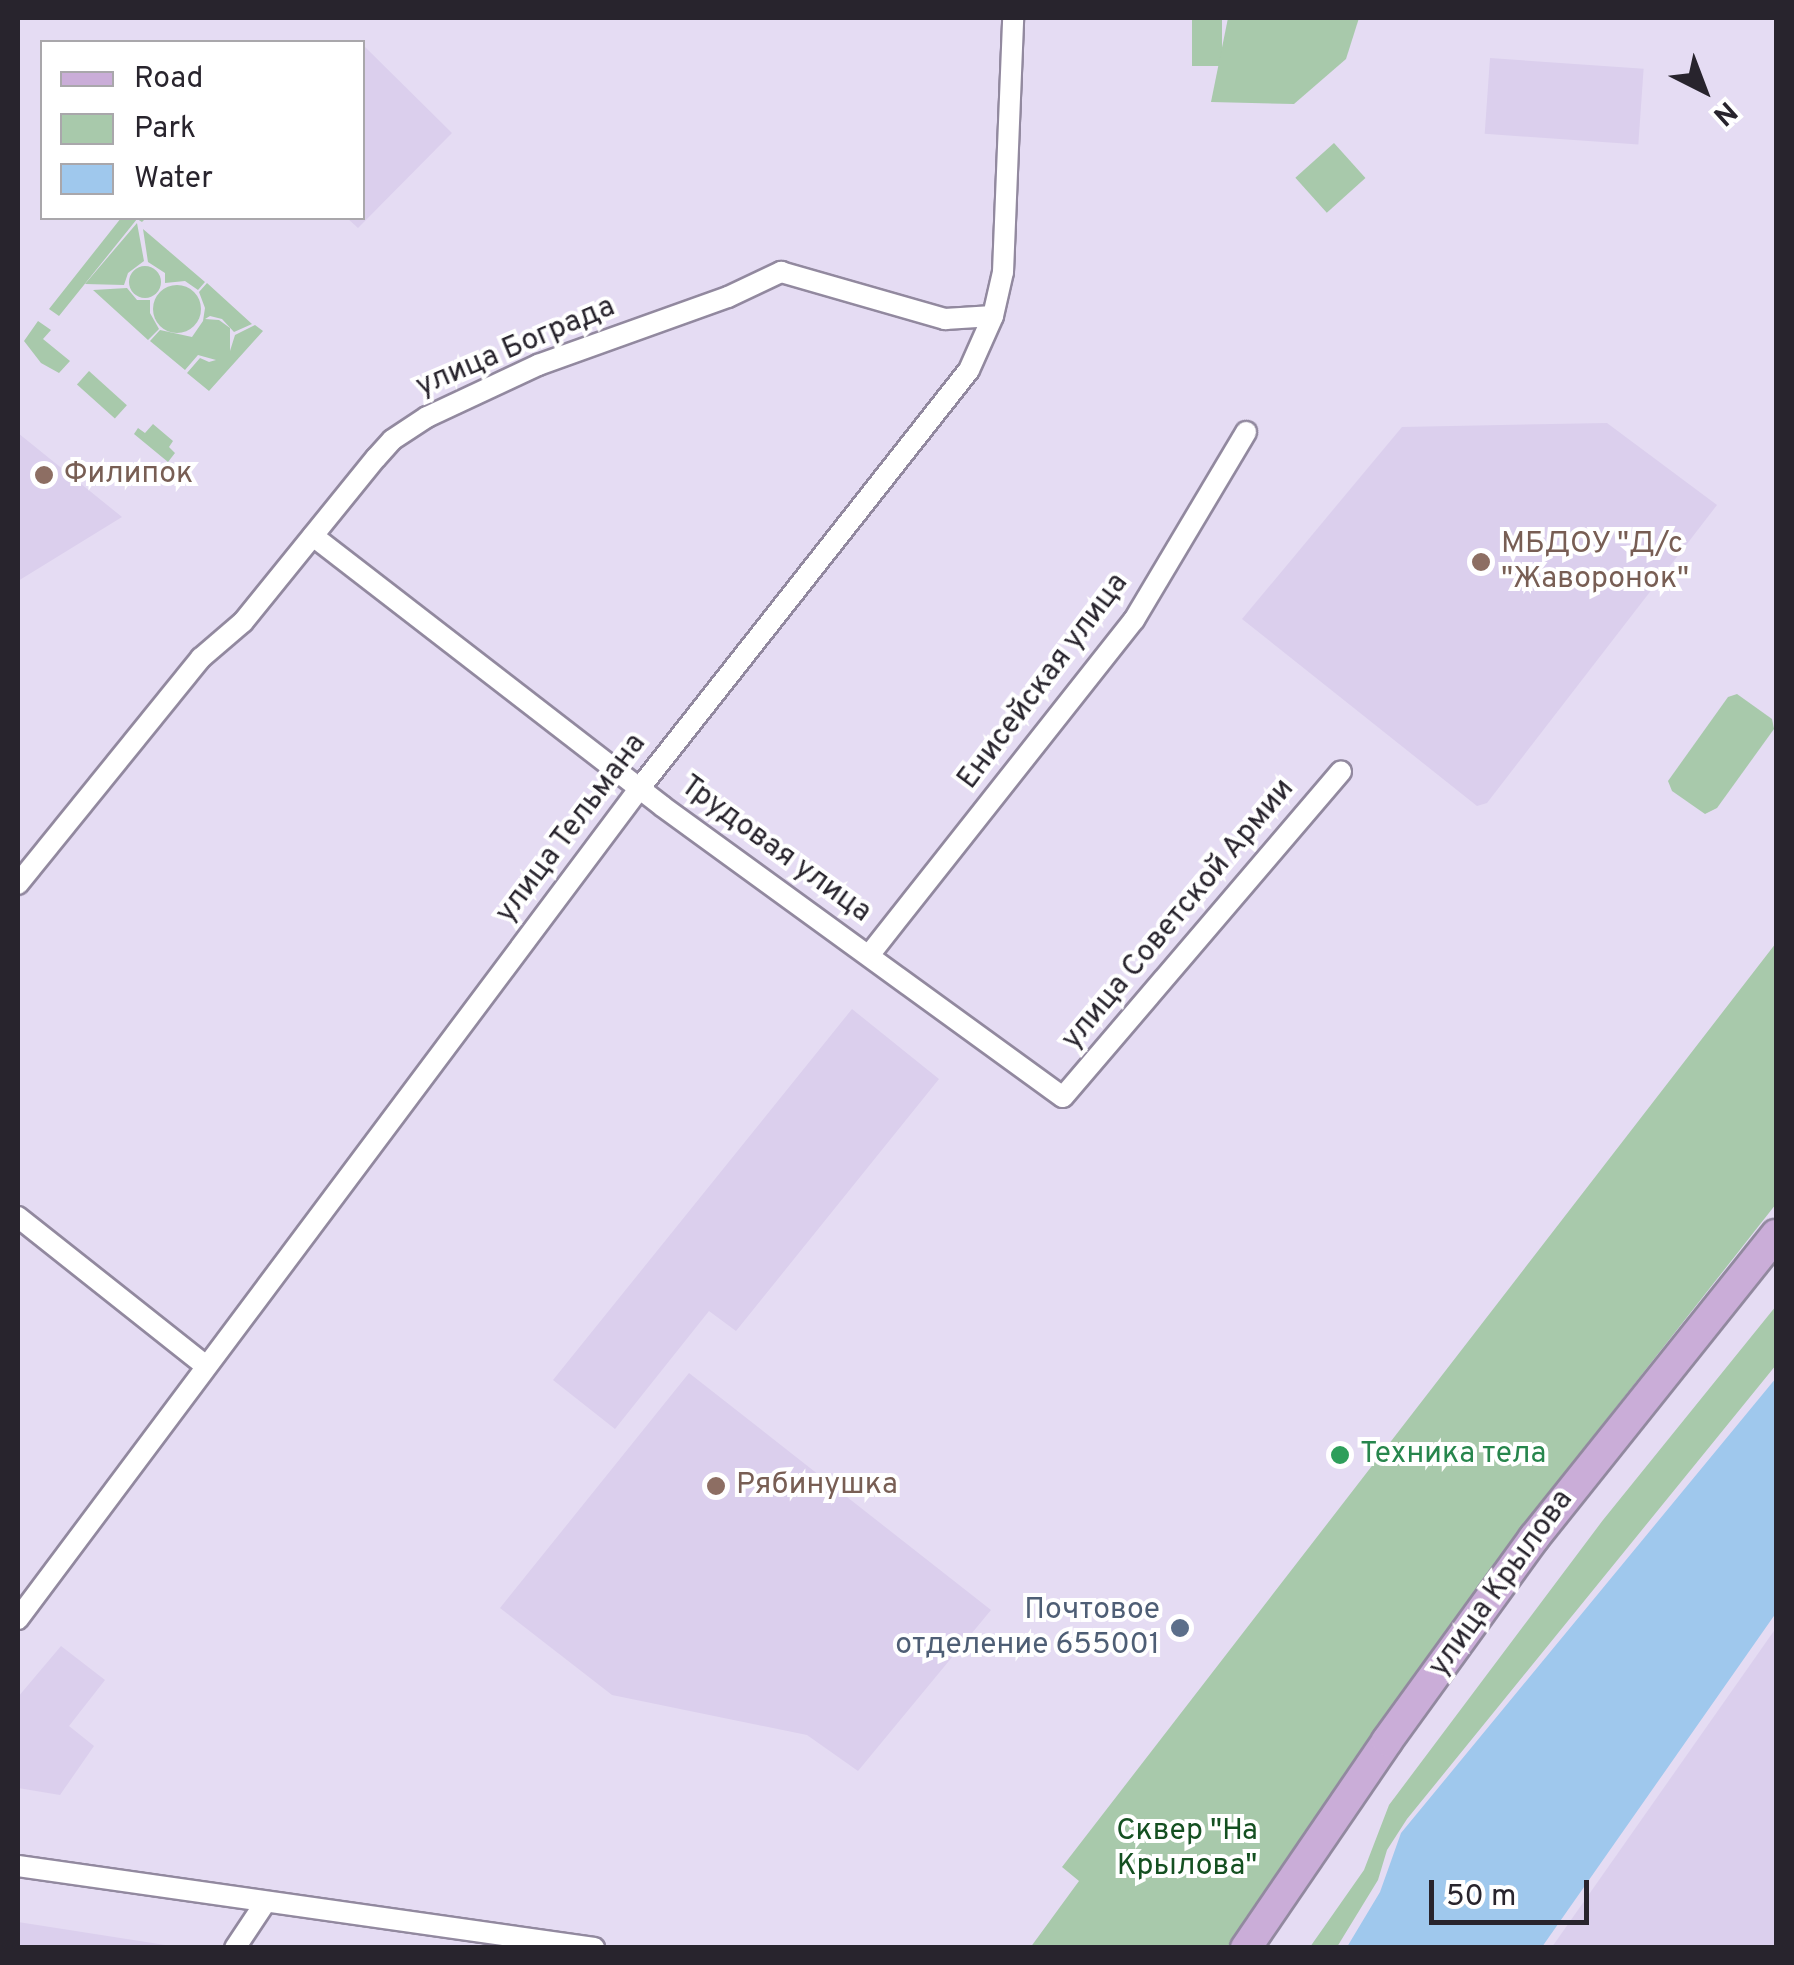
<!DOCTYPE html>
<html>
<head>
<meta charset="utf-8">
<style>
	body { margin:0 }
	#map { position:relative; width:1794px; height:1965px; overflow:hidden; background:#e5dcf3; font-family:Overpass,sans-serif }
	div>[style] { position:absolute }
	.built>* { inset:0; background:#dbcfed; transform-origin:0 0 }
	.green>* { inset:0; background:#a8c9ab; transform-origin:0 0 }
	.round { border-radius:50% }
	.water>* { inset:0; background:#9fc8ed }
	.roads { filter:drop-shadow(2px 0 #92899f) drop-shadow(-2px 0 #92899f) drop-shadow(0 2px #92899f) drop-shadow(0 -2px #92899f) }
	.minor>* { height:20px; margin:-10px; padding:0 10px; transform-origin:10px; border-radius:10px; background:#fff }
	.primary>* { height:30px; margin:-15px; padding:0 15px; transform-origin:15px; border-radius:15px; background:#caadd8 }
	.dots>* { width:28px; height:28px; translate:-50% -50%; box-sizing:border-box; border:5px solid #fff; border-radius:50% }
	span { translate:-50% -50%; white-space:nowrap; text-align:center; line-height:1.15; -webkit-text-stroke:8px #fff; paint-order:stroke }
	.street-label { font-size:30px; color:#28242d }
	.education-label { font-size:30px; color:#785e54 }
	.left { translate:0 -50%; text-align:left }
	.leisure-label { font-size:30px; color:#27864d }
	.service-label { font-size:30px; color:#4e5e75 }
	.right { translate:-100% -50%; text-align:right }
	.park-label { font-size:30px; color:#145021 }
	.frame { position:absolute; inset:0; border:20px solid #28242d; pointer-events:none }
	.legend { position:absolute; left:40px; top:40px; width:325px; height:180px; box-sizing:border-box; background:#fff; border:2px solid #a9a7ab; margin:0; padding:12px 18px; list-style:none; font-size:30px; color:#28242d }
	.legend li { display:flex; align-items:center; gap:20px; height:50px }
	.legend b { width:50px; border:2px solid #a9a7ab }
	.north { position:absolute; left:1654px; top:40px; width:100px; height:100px; -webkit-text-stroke:8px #fff; paint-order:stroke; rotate:138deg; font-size:28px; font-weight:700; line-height:40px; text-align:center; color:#28242d }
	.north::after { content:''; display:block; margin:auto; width:35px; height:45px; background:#28242d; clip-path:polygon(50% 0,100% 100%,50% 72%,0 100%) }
	.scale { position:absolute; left:1429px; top:1880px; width:160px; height:45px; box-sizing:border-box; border:5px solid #28242d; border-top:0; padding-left:12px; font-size:30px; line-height:35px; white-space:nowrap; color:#28242d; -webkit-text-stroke:8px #fff; paint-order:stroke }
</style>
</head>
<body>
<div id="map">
	<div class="built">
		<div style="clip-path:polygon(363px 45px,452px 133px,358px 228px,347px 218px,362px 218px)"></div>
		<div style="left:1490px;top:58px;width:154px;height:76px;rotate:4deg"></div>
		<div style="clip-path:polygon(1607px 423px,1717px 505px,1487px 803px,1477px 806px,1242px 619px,1402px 427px)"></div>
		<div style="clip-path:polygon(18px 433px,122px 517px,18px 581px)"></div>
		<div style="clip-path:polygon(852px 1009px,939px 1079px,736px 1331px,709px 1311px,615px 1429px,553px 1380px)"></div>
		<div style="clip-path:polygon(689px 1373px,991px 1610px,858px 1771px,807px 1735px,612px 1695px,500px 1608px)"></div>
		<div style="clip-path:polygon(1776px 1628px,1776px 1947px,1552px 1947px)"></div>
		<div style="clip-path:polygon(61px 1646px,105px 1680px,69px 1726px,94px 1746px,60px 1795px,18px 1788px,18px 1697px)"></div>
		<div style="clip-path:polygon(18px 1922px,178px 1947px,18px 1947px)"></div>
	</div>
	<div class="green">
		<div style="left:1192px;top:18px;width:30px;height:48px"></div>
		<div style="clip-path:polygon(1228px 18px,1359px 18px,1346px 59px,1294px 104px,1211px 102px)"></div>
		<div style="left:1334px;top:143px;width:47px;height:52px;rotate:48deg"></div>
		<div style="clip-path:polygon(121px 218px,146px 218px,142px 222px,137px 219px,59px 316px,49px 309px)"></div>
		<div style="clip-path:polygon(137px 223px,144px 261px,128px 273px,124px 285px,85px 284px)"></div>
		<div style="clip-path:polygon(143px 229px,205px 282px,198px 290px,185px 281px,165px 283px,165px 273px,148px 262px)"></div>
		<div class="round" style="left:129px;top:266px;width:32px;height:32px"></div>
		<div style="clip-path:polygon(207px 283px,252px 324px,234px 332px,222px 319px,210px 316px,205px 319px,219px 320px,230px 328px,230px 351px,235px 335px,255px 325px,263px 331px,209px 391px,187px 373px,200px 358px,209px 362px,216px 360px,198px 355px,185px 370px,150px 341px,160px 330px,192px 337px,203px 321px,205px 308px,199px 292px)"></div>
		<div class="round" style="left:153px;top:285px;width:48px;height:48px"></div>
		<div style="clip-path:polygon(127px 288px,137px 300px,150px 300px,150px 313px,159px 329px,148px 340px,93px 290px)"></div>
		<div style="clip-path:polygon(38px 321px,51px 330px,43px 339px,70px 361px,59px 373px,41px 363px,24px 341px)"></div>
		<div style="left:89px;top:371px;width:51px;height:18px;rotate:42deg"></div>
		<div style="clip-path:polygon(153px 424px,173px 441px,169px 447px,175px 453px,168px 462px,134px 434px,138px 428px,145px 433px)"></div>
		<div style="clip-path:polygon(1737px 694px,1772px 719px,1774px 729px,1717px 808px,1705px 814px,1672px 791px,1668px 781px,1728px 697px)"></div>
		<div style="clip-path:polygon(1776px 943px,1776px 1204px,1554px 1486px,1228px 1947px,1030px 1948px,1079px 1881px,1062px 1867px)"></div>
		<div style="clip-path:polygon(1776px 1306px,1776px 1365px,1407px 1819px,1387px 1850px,1378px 1880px,1337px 1947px,1310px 1947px,1364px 1870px,1389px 1805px,1603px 1520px)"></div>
	</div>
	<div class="water">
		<div style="clip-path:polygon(1776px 1378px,1776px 1613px,1542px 1947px,1347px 1947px,1380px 1892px,1401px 1833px)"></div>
	</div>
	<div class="roads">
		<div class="minor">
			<div style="left:313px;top:536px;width:441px;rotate:37.7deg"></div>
			<div style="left:662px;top:806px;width:495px;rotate:36deg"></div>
			<div style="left:1063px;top:1097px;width:428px;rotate:-49.5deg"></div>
			<div style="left:18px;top:884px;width:291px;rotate:-51deg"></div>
			<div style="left:201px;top:658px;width:55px;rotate:-40.6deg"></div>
			<div style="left:243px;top:622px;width:211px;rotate:-51deg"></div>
			<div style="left:376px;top:458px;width:24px;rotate:-48deg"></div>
			<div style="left:392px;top:440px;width:42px;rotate:-33.3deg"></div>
			<div style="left:427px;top:417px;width:123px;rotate:-25.1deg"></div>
			<div style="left:538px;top:365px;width:202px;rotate:-19.7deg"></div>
			<div style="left:728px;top:297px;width:59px;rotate:-25.3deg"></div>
			<div style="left:781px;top:272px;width:171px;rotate:16deg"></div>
			<div style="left:945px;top:319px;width:48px;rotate:-3.6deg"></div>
			<div style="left:870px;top:954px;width:426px;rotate:-51.7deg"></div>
			<div style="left:1134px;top:620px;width:219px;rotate:-59.2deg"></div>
			<div style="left:18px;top:1217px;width:240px;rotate:38.4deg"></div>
			<div style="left:18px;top:1619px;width:1037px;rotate:-53.2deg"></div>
			<div style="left:639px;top:789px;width:533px;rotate:-51.78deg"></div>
			<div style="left:969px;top:370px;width:59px;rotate:-66deg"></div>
			<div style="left:993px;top:316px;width:45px;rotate:-77.2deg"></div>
			<div style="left:1003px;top:272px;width:254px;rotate:-87.7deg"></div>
			<div style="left:18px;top:1866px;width:582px;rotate:8.1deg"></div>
			<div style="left:235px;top:1948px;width:54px;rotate:-56.3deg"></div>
		</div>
		<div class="primary">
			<div style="left:1246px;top:1948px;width:250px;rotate:-55.7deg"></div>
			<div style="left:1387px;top:1741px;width:251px;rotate:-54.1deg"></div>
			<div style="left:1534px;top:1538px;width:388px;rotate:-51.4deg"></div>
		</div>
	</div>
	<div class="dots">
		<div style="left:44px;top:475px;background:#8d6e63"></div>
		<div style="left:1481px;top:562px;background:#8d6e63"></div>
		<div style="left:1340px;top:1455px;background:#2e9e5b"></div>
		<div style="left:716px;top:1486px;background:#8d6e63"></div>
		<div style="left:1180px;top:1628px;background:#5c6f8a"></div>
	</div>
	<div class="street-label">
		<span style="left:516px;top:348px;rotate:-23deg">улица Бограда</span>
		<span style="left:1044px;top:682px;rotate:-53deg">Енисейская улица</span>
		<span style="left:572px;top:829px;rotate:-53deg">улица Тельмана</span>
		<span style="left:775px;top:850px;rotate:36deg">Трудовая улица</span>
		<span style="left:1179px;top:915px;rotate:-50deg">улица Советской Армии</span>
		<span style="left:1502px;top:1584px;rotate:-54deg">улица Крылова</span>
	</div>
	<div class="education-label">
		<span class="left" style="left:64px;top:475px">Филипок</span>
		<span class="left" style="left:1501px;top:562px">МБДОУ "Д/с<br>"Жаворонок"</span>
		<span class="left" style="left:736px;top:1486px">Рябинушка</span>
	</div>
	<div class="leisure-label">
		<span class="left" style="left:1360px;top:1455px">Техника тела</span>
	</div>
	<div class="service-label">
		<span class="right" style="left:1160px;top:1628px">Почтовое<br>отделение 655001</span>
	</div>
	<div class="park-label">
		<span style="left:1187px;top:1849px">Сквер "На<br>Крылова"</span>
	</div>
	<div class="frame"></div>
	<ul class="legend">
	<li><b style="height:12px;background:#caadd8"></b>Road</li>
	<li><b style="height:28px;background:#a8c9ab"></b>Park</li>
	<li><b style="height:28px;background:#9fc8ed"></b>Water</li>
	</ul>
	<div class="north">N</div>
	<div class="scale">50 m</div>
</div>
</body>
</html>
